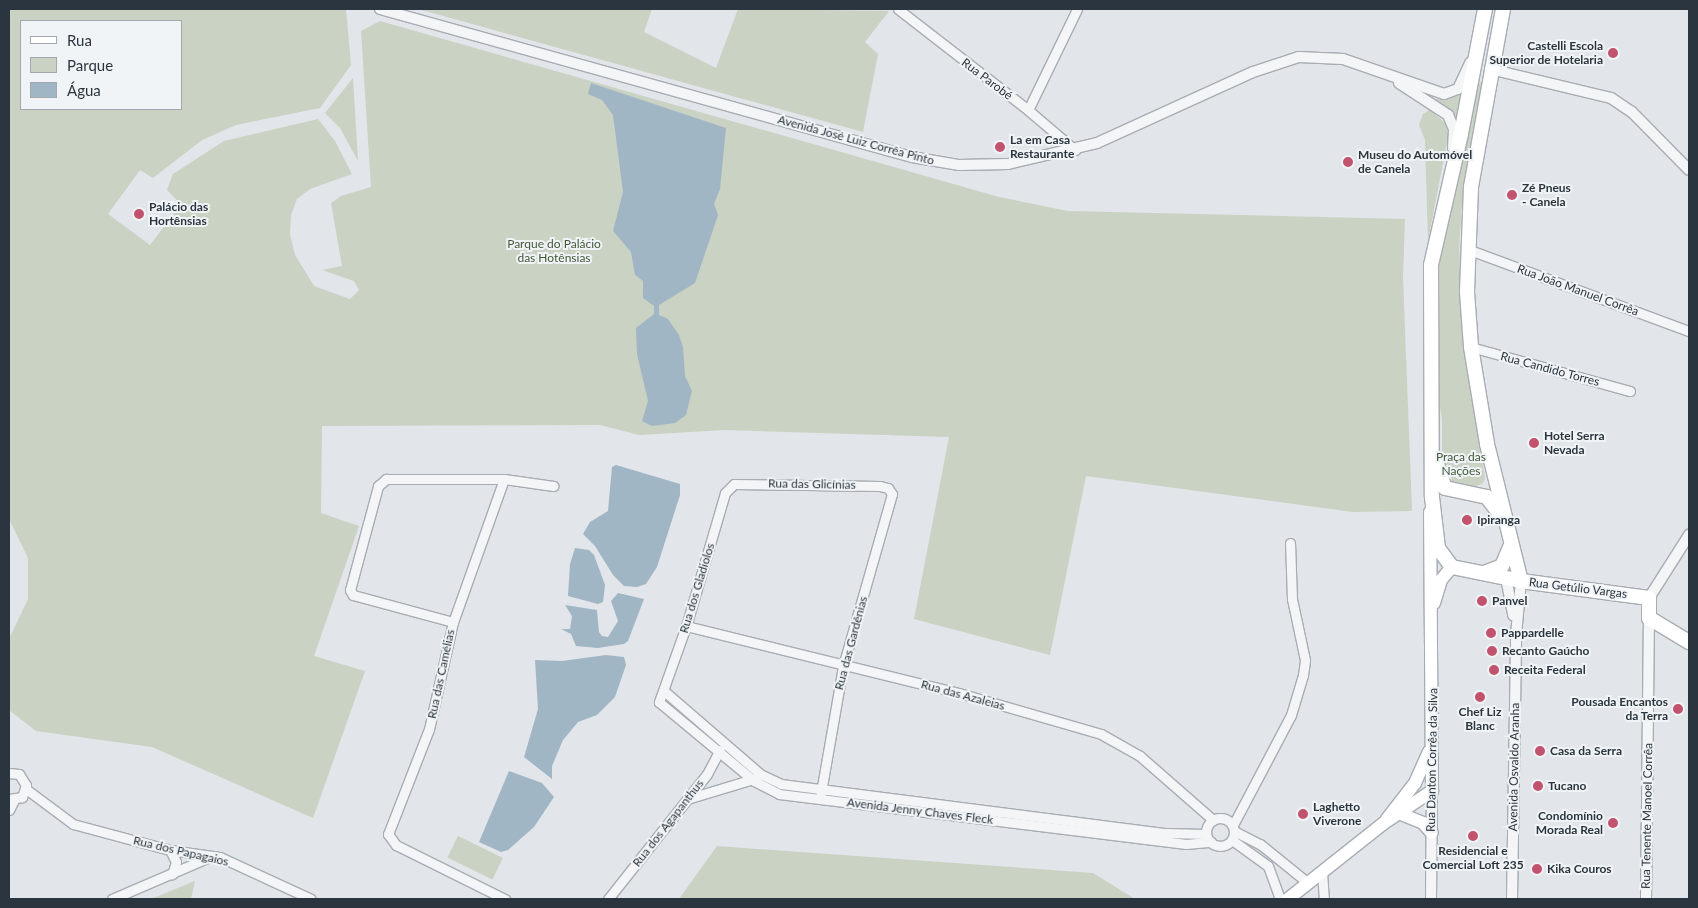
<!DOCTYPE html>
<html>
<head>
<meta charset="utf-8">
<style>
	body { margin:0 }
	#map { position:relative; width:1698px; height:908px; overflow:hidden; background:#e2e5e9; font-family:Lato,sans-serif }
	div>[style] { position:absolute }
	.green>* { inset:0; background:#c9d2c3; transform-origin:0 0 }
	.water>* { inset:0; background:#a0b6c5 }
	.roads { filter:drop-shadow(1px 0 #a7adb3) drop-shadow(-1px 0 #a7adb3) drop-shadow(0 1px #a7adb3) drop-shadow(0 -1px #a7adb3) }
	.minor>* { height:9px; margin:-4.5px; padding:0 4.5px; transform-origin:4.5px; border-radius:4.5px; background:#f4f5f7 }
	.minor>.ring { margin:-4.5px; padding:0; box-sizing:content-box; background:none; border:9px solid #f4f5f7; border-radius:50% }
	.tertiary>* { height:10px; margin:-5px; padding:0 5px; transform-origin:5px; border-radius:5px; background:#f4f5f7 }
	.secondary>* { height:12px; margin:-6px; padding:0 6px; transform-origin:6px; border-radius:6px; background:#fff }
	.primary>* { height:14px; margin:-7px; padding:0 7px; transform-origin:7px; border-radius:7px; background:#fff }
	.dots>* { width:14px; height:14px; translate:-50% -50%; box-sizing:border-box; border:2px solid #f1f4f6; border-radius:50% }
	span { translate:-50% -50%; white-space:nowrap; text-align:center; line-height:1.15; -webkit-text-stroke:4px #f1f4f6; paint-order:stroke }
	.poi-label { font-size:12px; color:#2b353f; font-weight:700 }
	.right { translate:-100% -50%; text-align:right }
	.left { translate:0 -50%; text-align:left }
	.street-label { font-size:12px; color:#2b353f }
	.park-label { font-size:12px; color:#43593a }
	.frame { position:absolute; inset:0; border:10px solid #2b353f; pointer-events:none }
	.legend { position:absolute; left:20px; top:20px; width:162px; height:90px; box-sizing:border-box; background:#f1f4f6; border:1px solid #a2a8ad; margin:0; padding:6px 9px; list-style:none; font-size:15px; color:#2b353f }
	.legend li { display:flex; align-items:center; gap:10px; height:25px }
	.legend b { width:25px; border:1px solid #a2a8ad }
</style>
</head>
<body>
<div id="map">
	<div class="green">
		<div style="clip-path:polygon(evenodd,9px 9px,346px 9px,351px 65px,320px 108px,236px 125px,202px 140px,153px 178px,140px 170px,108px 214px,150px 245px,181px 204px,167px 190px,173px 174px,224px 141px,318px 119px,335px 141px,352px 174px,310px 189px,297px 199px,291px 215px,290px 235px,295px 255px,314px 286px,350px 299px,359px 290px,354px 281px,322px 270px,342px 266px,331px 203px,341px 196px,371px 187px,361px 31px,380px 21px,999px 197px,1068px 211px,1405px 219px,1403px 278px,1412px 511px,1353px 512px,1086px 476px,1050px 655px,914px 619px,949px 437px,725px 430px,639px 435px,600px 425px,322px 426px,321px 513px,359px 526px,314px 656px,365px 671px,313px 818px,152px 747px,36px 731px,9px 710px,9px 639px,28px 599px,28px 558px,9px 519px,9px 9px,21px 21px,181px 21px,181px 109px,21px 109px,21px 21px)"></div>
		<div style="clip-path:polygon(418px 9px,652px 9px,644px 32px,716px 68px,738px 9px,889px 11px,865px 42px,878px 54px,863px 132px)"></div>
		<div style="clip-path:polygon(353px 78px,358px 161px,340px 128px,325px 113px)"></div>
		<div style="clip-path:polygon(1477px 82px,1482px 83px,1462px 202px,1459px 249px,1468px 374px,1485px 479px,1482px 484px,1473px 487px,1449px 485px,1442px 475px,1442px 420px,1437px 386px,1436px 264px)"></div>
		<div style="clip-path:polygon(1464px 89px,1457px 121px,1450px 109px,1435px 99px,1454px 96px)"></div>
		<div style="clip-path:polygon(1430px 110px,1446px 124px,1448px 137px,1428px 241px,1425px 140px,1419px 125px,1423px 114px)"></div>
		<div style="left:458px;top:836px;width:50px;height:24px;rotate:26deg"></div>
		<div style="clip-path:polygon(717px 846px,1093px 873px,1135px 899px,679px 899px)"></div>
		<div style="clip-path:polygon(195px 881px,191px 899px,151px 899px)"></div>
	</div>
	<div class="water">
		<div style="clip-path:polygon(591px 83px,726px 128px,720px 189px,714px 204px,718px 215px,695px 283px,659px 305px,659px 315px,668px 319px,679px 335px,683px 347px,685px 376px,692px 391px,686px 415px,675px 423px,652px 426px,642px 421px,648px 401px,637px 354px,636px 328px,654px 314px,654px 306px,643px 298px,643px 281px,635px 275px,631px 252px,613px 231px,623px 192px,613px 115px,602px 100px,588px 94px)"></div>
		<div style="clip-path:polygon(616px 465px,680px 484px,680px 495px,657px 567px,646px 584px,637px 587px,624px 586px,613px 575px,595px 546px,583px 534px,590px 522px,608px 511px,612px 467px)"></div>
		<div style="clip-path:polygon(575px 548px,589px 550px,594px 555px,605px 585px,603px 602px,598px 604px,568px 596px,570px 564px)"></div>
		<div style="clip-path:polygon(618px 593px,644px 599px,628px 641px,624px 644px,598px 648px,576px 646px,571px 634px,561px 629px,570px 629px,572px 616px,565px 605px,597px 610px,599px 632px,602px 636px,608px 637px,618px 621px,611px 601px)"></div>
		<div style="clip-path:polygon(606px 655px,624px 657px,626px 665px,615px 697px,597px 715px,578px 722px,563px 740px,552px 766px,552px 779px,524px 757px,538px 709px,535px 660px,562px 661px)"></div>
		<div style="clip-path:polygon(509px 771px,542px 783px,554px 797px,534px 827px,508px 850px,501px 852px,479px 842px)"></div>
	</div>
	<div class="roads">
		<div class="minor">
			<div style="left:898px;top:9px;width:165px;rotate:37.8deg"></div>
			<div style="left:1028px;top:110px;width:62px;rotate:40.4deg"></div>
			<div style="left:1028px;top:110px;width:112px;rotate:-64.1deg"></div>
			<div style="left:1467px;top:249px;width:237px;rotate:20.3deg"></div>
			<div style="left:1471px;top:347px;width:165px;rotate:15.5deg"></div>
			<div style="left:504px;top:479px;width:152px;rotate:109.6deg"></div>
			<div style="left:453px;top:622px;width:110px;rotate:102.6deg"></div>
			<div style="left:429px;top:729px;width:113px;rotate:111.3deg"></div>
			<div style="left:388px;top:834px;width:14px;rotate:54deg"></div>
			<div style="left:396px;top:845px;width:122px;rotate:26.4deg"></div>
			<div style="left:453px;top:622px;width:104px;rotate:-164.9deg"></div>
			<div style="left:353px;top:595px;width:6px;rotate:-121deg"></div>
			<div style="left:350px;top:590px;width:108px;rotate:-74.9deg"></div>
			<div style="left:378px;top:486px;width:11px;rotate:-41deg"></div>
			<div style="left:386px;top:479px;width:118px"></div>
			<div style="left:504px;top:479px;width:50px;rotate:8deg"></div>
			<div style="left:686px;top:626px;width:281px;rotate:13.8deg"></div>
			<div style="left:959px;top:693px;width:148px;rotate:16.1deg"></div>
			<div style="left:1101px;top:734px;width:45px;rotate:29.4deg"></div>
			<div style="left:1140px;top:756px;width:97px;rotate:41.2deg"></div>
			<div style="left:664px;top:691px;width:127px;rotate:40.8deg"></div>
			<div style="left:760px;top:774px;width:23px;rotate:25deg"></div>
			<div style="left:781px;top:784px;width:388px;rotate:7.3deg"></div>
			<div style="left:1166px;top:833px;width:40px;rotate:1.4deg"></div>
			<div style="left:9px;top:773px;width:10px;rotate:6deg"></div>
			<div style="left:19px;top:774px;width:13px;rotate:58deg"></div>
			<div style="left:26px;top:785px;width:13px;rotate:108deg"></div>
			<div style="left:22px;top:797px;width:13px;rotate:171deg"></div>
			<div style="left:26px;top:789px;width:59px;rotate:36.7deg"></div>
			<div style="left:73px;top:824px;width:100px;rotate:15deg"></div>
			<div style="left:170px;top:850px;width:50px;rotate:8deg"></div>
			<div style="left:220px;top:857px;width:100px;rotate:24.8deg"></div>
			<div style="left:820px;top:798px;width:134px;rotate:-80.1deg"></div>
			<div style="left:843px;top:666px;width:179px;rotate:-74.1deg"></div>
			<div style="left:892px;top:494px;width:7px;rotate:-124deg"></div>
			<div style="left:888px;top:488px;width:8px;rotate:-166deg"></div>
			<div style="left:880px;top:486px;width:146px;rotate:-179.2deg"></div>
			<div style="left:734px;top:484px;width:13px;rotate:135deg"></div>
			<div style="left:725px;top:493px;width:139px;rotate:106.3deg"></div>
			<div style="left:686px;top:626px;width:81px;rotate:109.6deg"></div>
			<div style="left:659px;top:702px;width:124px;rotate:39.7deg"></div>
			<div style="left:754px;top:781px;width:28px;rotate:27deg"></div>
			<div style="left:779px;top:794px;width:410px;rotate:7deg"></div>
			<div style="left:1186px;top:844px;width:25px;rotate:-5deg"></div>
			<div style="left:687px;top:799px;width:72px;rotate:-16.9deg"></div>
			<div style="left:9px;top:810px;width:11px;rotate:-63deg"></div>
			<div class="ring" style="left:1206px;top:818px;width:19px;height:19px"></div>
			<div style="left:1233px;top:825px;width:124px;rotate:-62.2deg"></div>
			<div style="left:1291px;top:715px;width:42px;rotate:-73.3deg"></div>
			<div style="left:1303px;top:675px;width:15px;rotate:-82deg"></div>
			<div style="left:1305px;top:660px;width:62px;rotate:-102deg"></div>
			<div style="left:1292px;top:599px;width:56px;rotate:-92deg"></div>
			<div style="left:1234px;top:831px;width:29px;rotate:27deg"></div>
			<div style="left:1260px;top:844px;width:62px;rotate:39.1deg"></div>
			<div style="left:1232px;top:840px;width:44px;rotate:35.8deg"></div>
			<div style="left:1268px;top:866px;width:35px;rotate:70deg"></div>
			<div style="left:170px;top:850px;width:13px;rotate:63deg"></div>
			<div style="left:176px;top:862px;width:13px;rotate:108deg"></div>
			<div style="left:1322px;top:872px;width:27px;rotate:86deg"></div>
			<div style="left:112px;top:899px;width:109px;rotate:-23.3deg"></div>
			<div style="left:608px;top:899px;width:159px;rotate:-51.6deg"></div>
			<div style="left:707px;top:774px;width:27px;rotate:-62deg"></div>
		</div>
		<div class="tertiary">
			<div style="left:380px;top:9px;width:552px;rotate:15.55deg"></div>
			<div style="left:912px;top:157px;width:48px;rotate:9.7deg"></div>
			<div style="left:959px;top:165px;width:49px;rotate:-1.2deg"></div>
			<div style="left:1008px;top:164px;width:91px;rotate:-13.3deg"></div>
			<div style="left:1097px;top:143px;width:171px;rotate:-24.5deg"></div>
			<div style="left:1253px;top:72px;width:48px;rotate:-18.1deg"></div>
			<div style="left:1299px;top:57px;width:44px;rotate:2.6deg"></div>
			<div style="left:1343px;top:59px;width:107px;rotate:19.1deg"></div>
			<div style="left:1444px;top:94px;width:15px;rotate:-20deg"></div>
			<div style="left:1458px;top:89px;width:29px;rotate:-65deg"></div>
			<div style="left:1490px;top:69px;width:124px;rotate:13.5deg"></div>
			<div style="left:1611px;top:98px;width:25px;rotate:34deg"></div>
			<div style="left:1632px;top:112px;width:81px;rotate:45.5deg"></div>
			<div style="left:1399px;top:83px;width:59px;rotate:33.1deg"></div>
			<div style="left:1448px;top:115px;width:15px;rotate:67deg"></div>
			<div style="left:1454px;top:129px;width:19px;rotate:93deg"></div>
			<div style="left:1506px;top:578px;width:38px;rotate:79deg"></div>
			<div style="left:1649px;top:598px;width:75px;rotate:-57.6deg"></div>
			<div style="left:1431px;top:899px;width:108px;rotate:-89.5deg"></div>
			<div style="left:1512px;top:899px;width:264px;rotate:-89.1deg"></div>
			<div style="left:1516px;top:635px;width:54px;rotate:-84.7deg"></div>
			<div style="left:1646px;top:899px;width:281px;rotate:-89.4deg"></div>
		</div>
		<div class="secondary">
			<div style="left:1434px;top:603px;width:24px;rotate:-73deg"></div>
			<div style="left:1441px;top:580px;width:17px;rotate:-50deg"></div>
			<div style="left:1401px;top:814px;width:24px;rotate:22deg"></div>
			<div style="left:1423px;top:823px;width:13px;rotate:48deg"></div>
			<div style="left:1387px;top:819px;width:46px;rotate:-52.1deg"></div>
			<div style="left:1415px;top:783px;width:34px;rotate:-66deg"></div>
			<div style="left:1288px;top:899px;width:122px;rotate:-38.4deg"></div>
			<div style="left:1384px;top:823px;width:58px;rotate:-33.7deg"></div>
			<div style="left:1432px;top:791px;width:279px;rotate:-90.4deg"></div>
		</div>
		<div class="primary">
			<div style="left:1485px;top:9px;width:127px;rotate:100.9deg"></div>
			<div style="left:1461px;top:134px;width:134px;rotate:102.9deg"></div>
			<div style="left:1431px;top:265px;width:232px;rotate:89.8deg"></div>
			<div style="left:1432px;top:497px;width:51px;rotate:83.3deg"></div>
			<div style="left:1438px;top:548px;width:24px;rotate:54deg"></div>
			<div style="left:1452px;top:567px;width:70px;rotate:11.5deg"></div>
			<div style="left:1521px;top:581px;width:129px;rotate:7.6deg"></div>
			<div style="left:1649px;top:598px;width:20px;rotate:90deg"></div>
			<div style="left:1649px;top:618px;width:47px;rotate:31deg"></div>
			<div style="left:1503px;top:9px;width:181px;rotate:100.2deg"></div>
			<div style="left:1471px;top:187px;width:105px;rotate:92.2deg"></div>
			<div style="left:1467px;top:292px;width:55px;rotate:85.8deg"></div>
			<div style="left:1471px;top:347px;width:98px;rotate:80.6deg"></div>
			<div style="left:1487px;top:444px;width:141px;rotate:76.1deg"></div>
			<div style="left:1437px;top:464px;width:25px;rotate:72deg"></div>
			<div style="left:1445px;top:488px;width:43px;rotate:12.1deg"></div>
			<div style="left:1487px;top:497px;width:21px;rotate:53deg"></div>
			<div style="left:1484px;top:573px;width:19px;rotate:-21deg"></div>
			<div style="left:1502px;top:566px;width:21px;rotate:-67deg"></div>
		</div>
	</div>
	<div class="dots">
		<div style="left:1613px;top:53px;background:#c2536f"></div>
		<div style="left:1000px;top:147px;background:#c2536f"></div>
		<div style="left:1348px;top:162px;background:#c2536f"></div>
		<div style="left:1512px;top:195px;background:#c2536f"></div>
		<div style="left:139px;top:214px;background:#c2536f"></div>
		<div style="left:1534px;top:443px;background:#c2536f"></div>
		<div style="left:1467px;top:520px;background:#c2536f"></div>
		<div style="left:1482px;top:601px;background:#c2536f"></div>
		<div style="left:1491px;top:633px;background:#c2536f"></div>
		<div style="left:1492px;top:651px;background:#c2536f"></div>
		<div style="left:1494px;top:670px;background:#c2536f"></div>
		<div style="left:1480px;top:697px;background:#c2536f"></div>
		<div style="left:1678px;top:709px;background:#c2536f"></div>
		<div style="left:1540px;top:751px;background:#c2536f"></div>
		<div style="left:1538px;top:786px;background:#c2536f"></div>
		<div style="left:1303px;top:814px;background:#c2536f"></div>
		<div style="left:1613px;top:823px;background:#c2536f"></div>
		<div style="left:1473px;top:836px;background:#c2536f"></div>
		<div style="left:1537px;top:869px;background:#c2536f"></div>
	</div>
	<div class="poi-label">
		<span class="right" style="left:1603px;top:53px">Castelli Escola<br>Superior de Hotelaria</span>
		<span class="left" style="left:1010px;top:147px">La em Casa<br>Restaurante</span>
		<span class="left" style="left:1358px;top:162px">Museu do Automóvel<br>de Canela</span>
		<span class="left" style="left:1522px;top:195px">Zé Pneus<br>- Canela</span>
		<span class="left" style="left:149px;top:214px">Palácio das<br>Hortênsias</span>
		<span class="left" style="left:1544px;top:443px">Hotel Serra<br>Nevada</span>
		<span class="left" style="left:1477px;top:520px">Ipiranga</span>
		<span class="left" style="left:1492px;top:601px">Panvel</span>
		<span class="left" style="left:1501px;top:633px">Pappardelle</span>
		<span class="left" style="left:1502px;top:651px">Recanto Gaúcho</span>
		<span class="left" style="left:1504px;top:670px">Receita Federal</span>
		<span class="right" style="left:1668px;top:709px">Pousada Encantos<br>da Terra</span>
		<span style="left:1480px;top:719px">Chef Liz<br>Blanc</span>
		<span class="left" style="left:1550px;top:751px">Casa da Serra</span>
		<span class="left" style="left:1548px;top:786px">Tucano</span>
		<span class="left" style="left:1313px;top:814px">Laghetto<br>Viverone</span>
		<span class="right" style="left:1603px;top:823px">Condomínio<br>Morada Real</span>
		<span style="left:1473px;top:858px">Residencial e<br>Comercial Loft 235</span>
		<span class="left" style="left:1547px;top:869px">Kika Couros</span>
	</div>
	<div class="street-label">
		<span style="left:987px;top:79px;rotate:37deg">Rua Parobé</span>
		<span style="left:856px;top:140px;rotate:15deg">Avenida José Luiz Corrêa Pinto</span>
		<span style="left:1578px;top:290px;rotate:20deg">Rua João Manuel Corrêa</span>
		<span style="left:1550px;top:369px;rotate:15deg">Rua Candido Torres</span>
		<span style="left:812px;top:484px;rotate:1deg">Rua das Glicínias</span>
		<span style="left:697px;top:588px;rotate:-73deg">Rua dos Gladiolos</span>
		<span style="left:1578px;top:588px;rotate:7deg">Rua Getúlio Vargas</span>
		<span style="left:851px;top:643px;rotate:-75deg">Rua das Gardênias</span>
		<span style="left:441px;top:674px;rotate:-78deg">Rua das Camélias</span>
		<span style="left:963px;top:695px;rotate:15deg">Rua das Azaleias</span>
		<span style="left:1432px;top:760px;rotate:-89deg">Rua Danton Corrêa da Silva</span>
		<span style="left:1514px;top:767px;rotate:-89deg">Avenida Osvaldo Aranha</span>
		<span style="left:920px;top:811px;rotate:7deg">Avenida Jenny Chaves Fleck</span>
		<span style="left:1647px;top:816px;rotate:-89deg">Rua Tenente Manoel Corrêa</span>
		<span style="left:668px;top:823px;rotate:-52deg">Rua dos Agapanthus</span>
		<span style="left:181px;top:851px;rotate:13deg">Rua dos Papagaios</span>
	</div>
	<div class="park-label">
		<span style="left:554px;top:251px">Parque do Palácio<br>das Hotênsias</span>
		<span style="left:1461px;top:464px">Praça das<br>Nações</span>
	</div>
	<div class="frame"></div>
	<ul class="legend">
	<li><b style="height:6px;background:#fff"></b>Rua</li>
	<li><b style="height:14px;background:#c9d2c3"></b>Parque</li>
	<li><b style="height:14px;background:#a0b6c5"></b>Água</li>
	</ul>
</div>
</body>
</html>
